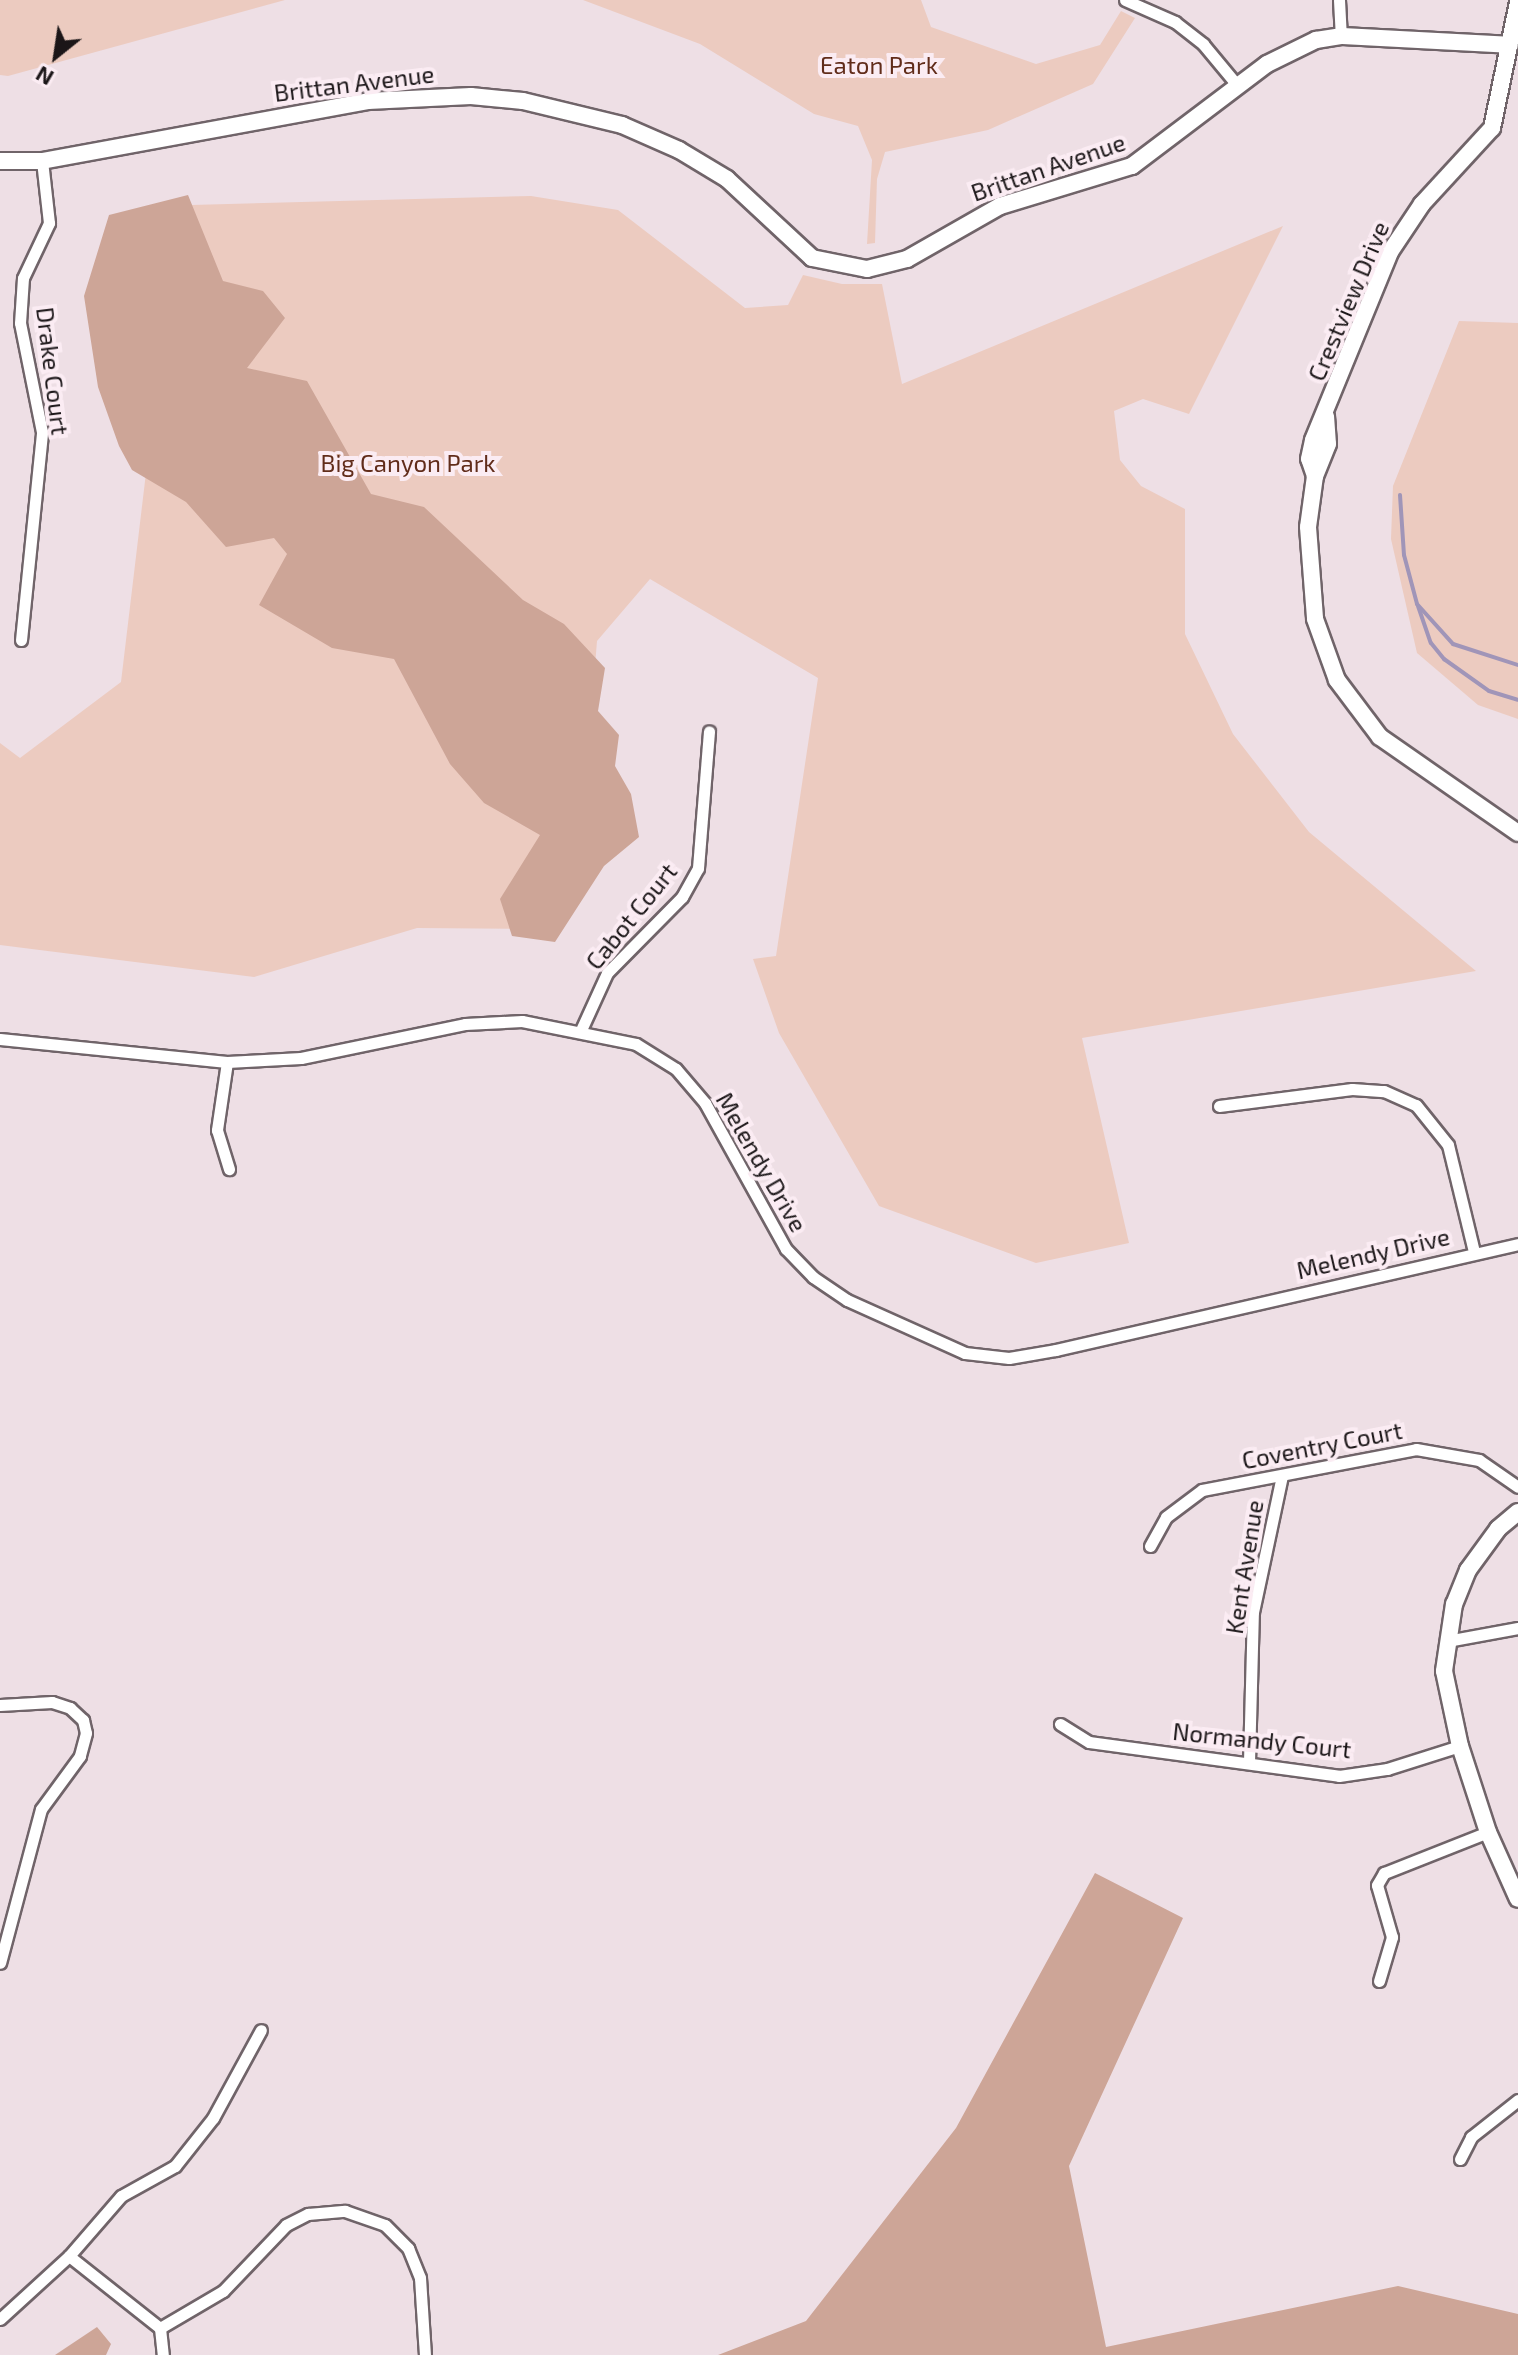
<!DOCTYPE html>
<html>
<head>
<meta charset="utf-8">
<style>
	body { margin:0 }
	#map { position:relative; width:1518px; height:2355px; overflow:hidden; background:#eedfe5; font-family:"Exo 2",sans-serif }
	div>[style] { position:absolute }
	.green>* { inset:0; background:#eccbc0 }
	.forest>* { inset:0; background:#cda597 }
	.stream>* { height:4px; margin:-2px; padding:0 2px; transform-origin:2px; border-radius:2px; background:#a095b8 }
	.roads { filter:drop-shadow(2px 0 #706469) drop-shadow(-2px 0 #706469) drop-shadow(0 2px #706469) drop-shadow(0 -2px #706469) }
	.street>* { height:11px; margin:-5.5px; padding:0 5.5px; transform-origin:5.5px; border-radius:5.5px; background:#fff }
	.secondary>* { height:16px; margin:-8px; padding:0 8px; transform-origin:8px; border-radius:8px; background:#fff }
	span { translate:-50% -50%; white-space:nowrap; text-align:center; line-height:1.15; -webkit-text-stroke:8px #fbecf3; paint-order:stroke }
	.park-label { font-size:24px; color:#612c1a }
	.street-label { font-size:24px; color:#1b1618 }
	.north { position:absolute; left:16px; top:16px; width:80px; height:80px; -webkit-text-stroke:6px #fbecf3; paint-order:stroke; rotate:210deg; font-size:22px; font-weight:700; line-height:32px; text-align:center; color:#1b1618 }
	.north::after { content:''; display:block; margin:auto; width:28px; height:36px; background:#1b1618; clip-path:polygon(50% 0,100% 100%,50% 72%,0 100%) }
</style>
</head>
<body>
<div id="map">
	<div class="green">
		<div style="clip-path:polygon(0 0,285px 0,8px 76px,0 75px)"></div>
		<div style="clip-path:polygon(583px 0,921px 0,931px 27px,1036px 64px,1100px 45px,1121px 11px,1135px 18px,1093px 84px,988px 130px,885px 152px,877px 179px,875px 243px,867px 244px,872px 160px,858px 126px,814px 114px,700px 44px)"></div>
		<div style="clip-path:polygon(531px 196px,618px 210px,745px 308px,788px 305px,803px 275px,842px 284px,882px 284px,902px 384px,1283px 226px,1189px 414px,1143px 399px,1114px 411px,1120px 460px,1141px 486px,1185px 509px,1185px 634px,1233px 734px,1309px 832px,1476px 971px,1082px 1038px,1129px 1243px,1036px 1263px,879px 1206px,779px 1033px,753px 959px,776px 956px,818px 678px,650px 579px,597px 641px,585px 790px,539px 929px,417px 928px,254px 977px,0 945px,0 743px,20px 758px,121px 682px,148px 456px,154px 206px)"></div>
		<div style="clip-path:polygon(1459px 321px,1518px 323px,1518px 719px,1478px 705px,1417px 653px,1391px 539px,1393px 486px)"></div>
	</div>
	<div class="forest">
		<div style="clip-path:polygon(188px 195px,223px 281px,263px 291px,285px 318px,247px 368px,307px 381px,371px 494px,424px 507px,523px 600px,564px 624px,605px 668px,598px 711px,619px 735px,615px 766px,631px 794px,639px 837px,604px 866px,555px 942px,512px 936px,500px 899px,540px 835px,484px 803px,450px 764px,394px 659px,332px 648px,259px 605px,287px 554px,274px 538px,226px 547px,186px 502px,132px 470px,119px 446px,98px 387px,84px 296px,109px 215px)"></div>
		<div style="clip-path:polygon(1095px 1873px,1183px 1918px,1069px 2166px,1106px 2347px,1398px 2286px,1518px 2314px,1518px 2355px,718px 2355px,806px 2321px,956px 2128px)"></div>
		<div style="clip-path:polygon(97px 2327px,111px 2344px,106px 2355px,55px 2355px)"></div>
	</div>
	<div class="stream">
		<div style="left:1400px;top:495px;width:60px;rotate:86.2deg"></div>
		<div style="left:1404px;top:555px;width:51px;rotate:75.1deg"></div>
		<div style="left:1417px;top:604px;width:54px;rotate:48deg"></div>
		<div style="left:1453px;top:644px;width:68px;rotate:17.9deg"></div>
		<div style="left:1418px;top:606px;width:39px;rotate:71deg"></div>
		<div style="left:1431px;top:643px;width:21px;rotate:51deg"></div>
		<div style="left:1444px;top:659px;width:55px;rotate:35.4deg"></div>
		<div style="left:1489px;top:691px;width:30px;rotate:17deg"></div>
	</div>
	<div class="roads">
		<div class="street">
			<div style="left:1125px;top:0;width:55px;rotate:23.7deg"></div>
			<div style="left:1175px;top:22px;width:36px;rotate:38deg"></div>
			<div style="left:1203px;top:44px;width:53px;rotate:50.3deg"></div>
			<div style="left:1339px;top:0;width:36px;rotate:87deg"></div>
			<div style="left:21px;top:640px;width:209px;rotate:-84.2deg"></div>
			<div style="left:42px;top:432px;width:111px;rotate:-101.4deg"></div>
			<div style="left:20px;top:323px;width:45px;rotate:-86.2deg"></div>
			<div style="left:23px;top:278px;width:61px;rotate:-64.7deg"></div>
			<div style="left:49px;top:223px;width:62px;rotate:-96.4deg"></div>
			<div style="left:581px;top:1030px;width:63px;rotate:-65.5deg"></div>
			<div style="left:607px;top:973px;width:107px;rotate:-45.4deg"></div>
			<div style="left:682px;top:897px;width:33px;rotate:-61deg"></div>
			<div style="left:698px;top:868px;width:137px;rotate:-85.4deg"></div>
			<div style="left:0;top:1039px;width:228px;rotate:5.8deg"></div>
			<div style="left:227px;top:1062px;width:74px;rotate:-3.1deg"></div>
			<div style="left:301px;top:1058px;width:167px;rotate:-11.7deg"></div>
			<div style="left:465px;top:1024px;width:57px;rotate:-3deg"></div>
			<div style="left:522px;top:1021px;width:116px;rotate:11.4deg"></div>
			<div style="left:636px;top:1044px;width:47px;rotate:32deg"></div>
			<div style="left:676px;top:1069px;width:45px;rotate:49.5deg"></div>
			<div style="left:705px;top:1103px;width:167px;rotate:61deg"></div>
			<div style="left:786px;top:1249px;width:39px;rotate:46deg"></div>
			<div style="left:813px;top:1277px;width:41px;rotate:34.1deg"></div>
			<div style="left:847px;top:1300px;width:129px;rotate:24.2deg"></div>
			<div style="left:965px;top:1353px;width:44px;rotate:6.5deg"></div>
			<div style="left:1009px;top:1358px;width:48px;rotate:-9.7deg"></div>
			<div style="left:1056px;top:1350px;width:474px;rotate:-12.9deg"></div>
			<div style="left:227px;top:1062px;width:69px;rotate:98.4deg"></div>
			<div style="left:217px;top:1130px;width:41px;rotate:72.9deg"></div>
			<div style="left:1219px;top:1106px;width:134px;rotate:-7.3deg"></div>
			<div style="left:1352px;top:1089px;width:32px;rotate:4deg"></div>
			<div style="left:1384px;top:1091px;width:35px;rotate:24deg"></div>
			<div style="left:1416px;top:1105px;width:51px;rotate:51.3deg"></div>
			<div style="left:1448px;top:1145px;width:110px;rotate:76.3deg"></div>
			<div style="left:1150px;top:1546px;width:33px;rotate:-61deg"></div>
			<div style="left:1166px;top:1517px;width:45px;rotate:-36.9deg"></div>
			<div style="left:1202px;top:1490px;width:218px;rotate:-10.8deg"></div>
			<div style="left:1416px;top:1449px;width:64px;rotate:9.9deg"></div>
			<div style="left:1479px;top:1460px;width:47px;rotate:34.7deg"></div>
			<div style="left:1447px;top:1641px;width:72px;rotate:-10.4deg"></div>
			<div style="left:0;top:1705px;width:52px;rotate:-3.3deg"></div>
			<div style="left:52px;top:1702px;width:19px;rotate:18deg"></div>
			<div style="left:70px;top:1708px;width:18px;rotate:43deg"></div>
			<div style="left:83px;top:1720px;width:13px;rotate:77deg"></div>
			<div style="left:86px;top:1733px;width:24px;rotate:105deg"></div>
			<div style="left:80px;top:1756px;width:66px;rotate:126.3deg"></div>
			<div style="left:41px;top:1809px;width:159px;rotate:104.9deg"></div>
			<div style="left:1060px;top:1724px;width:34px;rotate:32deg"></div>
			<div style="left:1089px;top:1742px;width:252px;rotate:7.7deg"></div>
			<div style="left:1339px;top:1776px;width:49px;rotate:-8.3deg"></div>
			<div style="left:1387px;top:1769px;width:77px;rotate:-17.5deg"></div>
			<div style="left:1249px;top:1762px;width:150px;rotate:-88.5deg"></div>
			<div style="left:1253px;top:1612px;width:140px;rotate:-78deg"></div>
			<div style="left:1379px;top:1981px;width:46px;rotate:-73.5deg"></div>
			<div style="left:1392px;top:1937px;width:54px;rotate:-106.1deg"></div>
			<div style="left:1377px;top:1885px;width:14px;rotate:-60deg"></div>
			<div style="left:1384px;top:1873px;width:112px;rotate:-21.5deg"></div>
			<div style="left:1460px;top:2159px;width:25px;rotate:-63deg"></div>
			<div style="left:1471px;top:2137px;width:60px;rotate:-38.2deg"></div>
			<div style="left:69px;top:2256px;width:116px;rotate:38.4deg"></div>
			<div style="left:0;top:2319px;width:93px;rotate:-42.4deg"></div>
			<div style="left:69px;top:2256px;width:79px;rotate:-49.1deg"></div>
			<div style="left:121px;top:2196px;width:62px;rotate:-29.1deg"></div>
			<div style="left:175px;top:2166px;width:61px;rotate:-51.6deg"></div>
			<div style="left:213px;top:2118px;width:100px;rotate:-61.4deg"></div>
			<div style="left:160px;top:2328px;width:73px;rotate:-30.4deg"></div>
			<div style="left:223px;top:2291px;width:91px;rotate:-46.3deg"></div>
			<div style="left:286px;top:2225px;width:25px;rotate:-27deg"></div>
			<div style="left:308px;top:2214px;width:37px;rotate:-5deg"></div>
			<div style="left:345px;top:2211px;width:42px;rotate:19.3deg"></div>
			<div style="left:385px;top:2225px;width:33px;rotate:45deg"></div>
			<div style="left:408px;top:2248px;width:32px;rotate:68deg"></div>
			<div style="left:420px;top:2278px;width:77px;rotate:86.3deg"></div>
			<div style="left:160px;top:2328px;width:27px;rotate:84deg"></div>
		</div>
		<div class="secondary">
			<div style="left:0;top:161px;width:42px"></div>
			<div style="left:42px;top:161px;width:331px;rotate:-10.4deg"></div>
			<div style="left:368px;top:101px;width:103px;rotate:-2.8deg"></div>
			<div style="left:471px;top:96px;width:52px;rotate:5.5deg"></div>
			<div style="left:523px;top:101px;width:102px;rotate:13.6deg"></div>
			<div style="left:622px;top:125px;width:62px;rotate:23.7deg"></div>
			<div style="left:679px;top:150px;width:56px;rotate:31.1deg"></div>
			<div style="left:727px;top:179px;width:116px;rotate:42.9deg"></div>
			<div style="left:812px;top:258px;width:56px;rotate:11.3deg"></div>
			<div style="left:867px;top:269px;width:41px;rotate:-14deg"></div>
			<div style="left:907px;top:259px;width:107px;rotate:-29.7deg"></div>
			<div style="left:1000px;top:206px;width:138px;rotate:-16.9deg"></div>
			<div style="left:1132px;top:166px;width:169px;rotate:-37.1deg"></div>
			<div style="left:1267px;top:64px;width:55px;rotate:-26.1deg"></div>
			<div style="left:1316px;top:40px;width:25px;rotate:-9deg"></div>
			<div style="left:1341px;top:36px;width:169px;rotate:3deg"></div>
			<div style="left:1326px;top:416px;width:28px;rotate:86deg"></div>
			<div style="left:1328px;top:444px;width:35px;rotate:112deg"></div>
			<div style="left:1315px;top:476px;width:51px;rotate:97.8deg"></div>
			<div style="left:1308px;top:527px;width:92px;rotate:85.6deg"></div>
			<div style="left:1315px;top:619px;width:65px;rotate:70.2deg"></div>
			<div style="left:1337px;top:680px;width:71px;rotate:53deg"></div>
			<div style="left:1380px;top:737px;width:168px;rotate:34.8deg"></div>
			<div style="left:1315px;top:476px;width:18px;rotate:-109deg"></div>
			<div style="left:1309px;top:459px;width:19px;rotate:-78deg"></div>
			<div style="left:1313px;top:440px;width:203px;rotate:-67.7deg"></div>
			<div style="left:1390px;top:252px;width:58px;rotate:-56.3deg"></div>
			<div style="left:1422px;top:204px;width:103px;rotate:-47.4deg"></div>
			<div style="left:1492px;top:128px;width:129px;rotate:-78.3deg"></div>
			<div style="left:1518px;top:1512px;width:26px;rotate:140deg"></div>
			<div style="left:1498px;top:1529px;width:51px;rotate:126.2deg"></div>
			<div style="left:1468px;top:1570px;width:37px;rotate:112deg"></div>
			<div style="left:1454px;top:1604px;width:68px;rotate:98.5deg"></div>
			<div style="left:1444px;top:1671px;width:77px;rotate:78deg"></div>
			<div style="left:1460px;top:1746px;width:90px;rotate:72deg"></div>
			<div style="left:1488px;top:1832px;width:73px;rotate:65.9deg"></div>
		</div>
	</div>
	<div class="park-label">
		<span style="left:879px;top:65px">Eaton Park</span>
		<span style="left:408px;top:463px">Big Canyon Park</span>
	</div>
	<div class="street-label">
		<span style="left:354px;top:83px;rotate:-7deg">Brittan Avenue</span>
		<span style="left:1048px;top:167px;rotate:-19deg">Brittan Avenue</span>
		<span style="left:1348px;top:301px;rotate:-67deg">Crestview Drive</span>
		<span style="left:53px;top:371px;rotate:83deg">Drake Court</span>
		<span style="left:631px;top:916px;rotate:-51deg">Cabot Court</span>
		<span style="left:762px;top:1162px;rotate:60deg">Melendy Drive</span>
		<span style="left:1373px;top:1253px;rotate:-13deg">Melendy Drive</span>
		<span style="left:1322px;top:1445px;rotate:-11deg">Coventry Court</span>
		<span style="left:1244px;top:1567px;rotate:-81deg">Kent Avenue</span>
		<span style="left:1262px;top:1740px;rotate:6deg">Normandy Court</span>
	</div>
	<div class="north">N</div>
</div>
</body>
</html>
